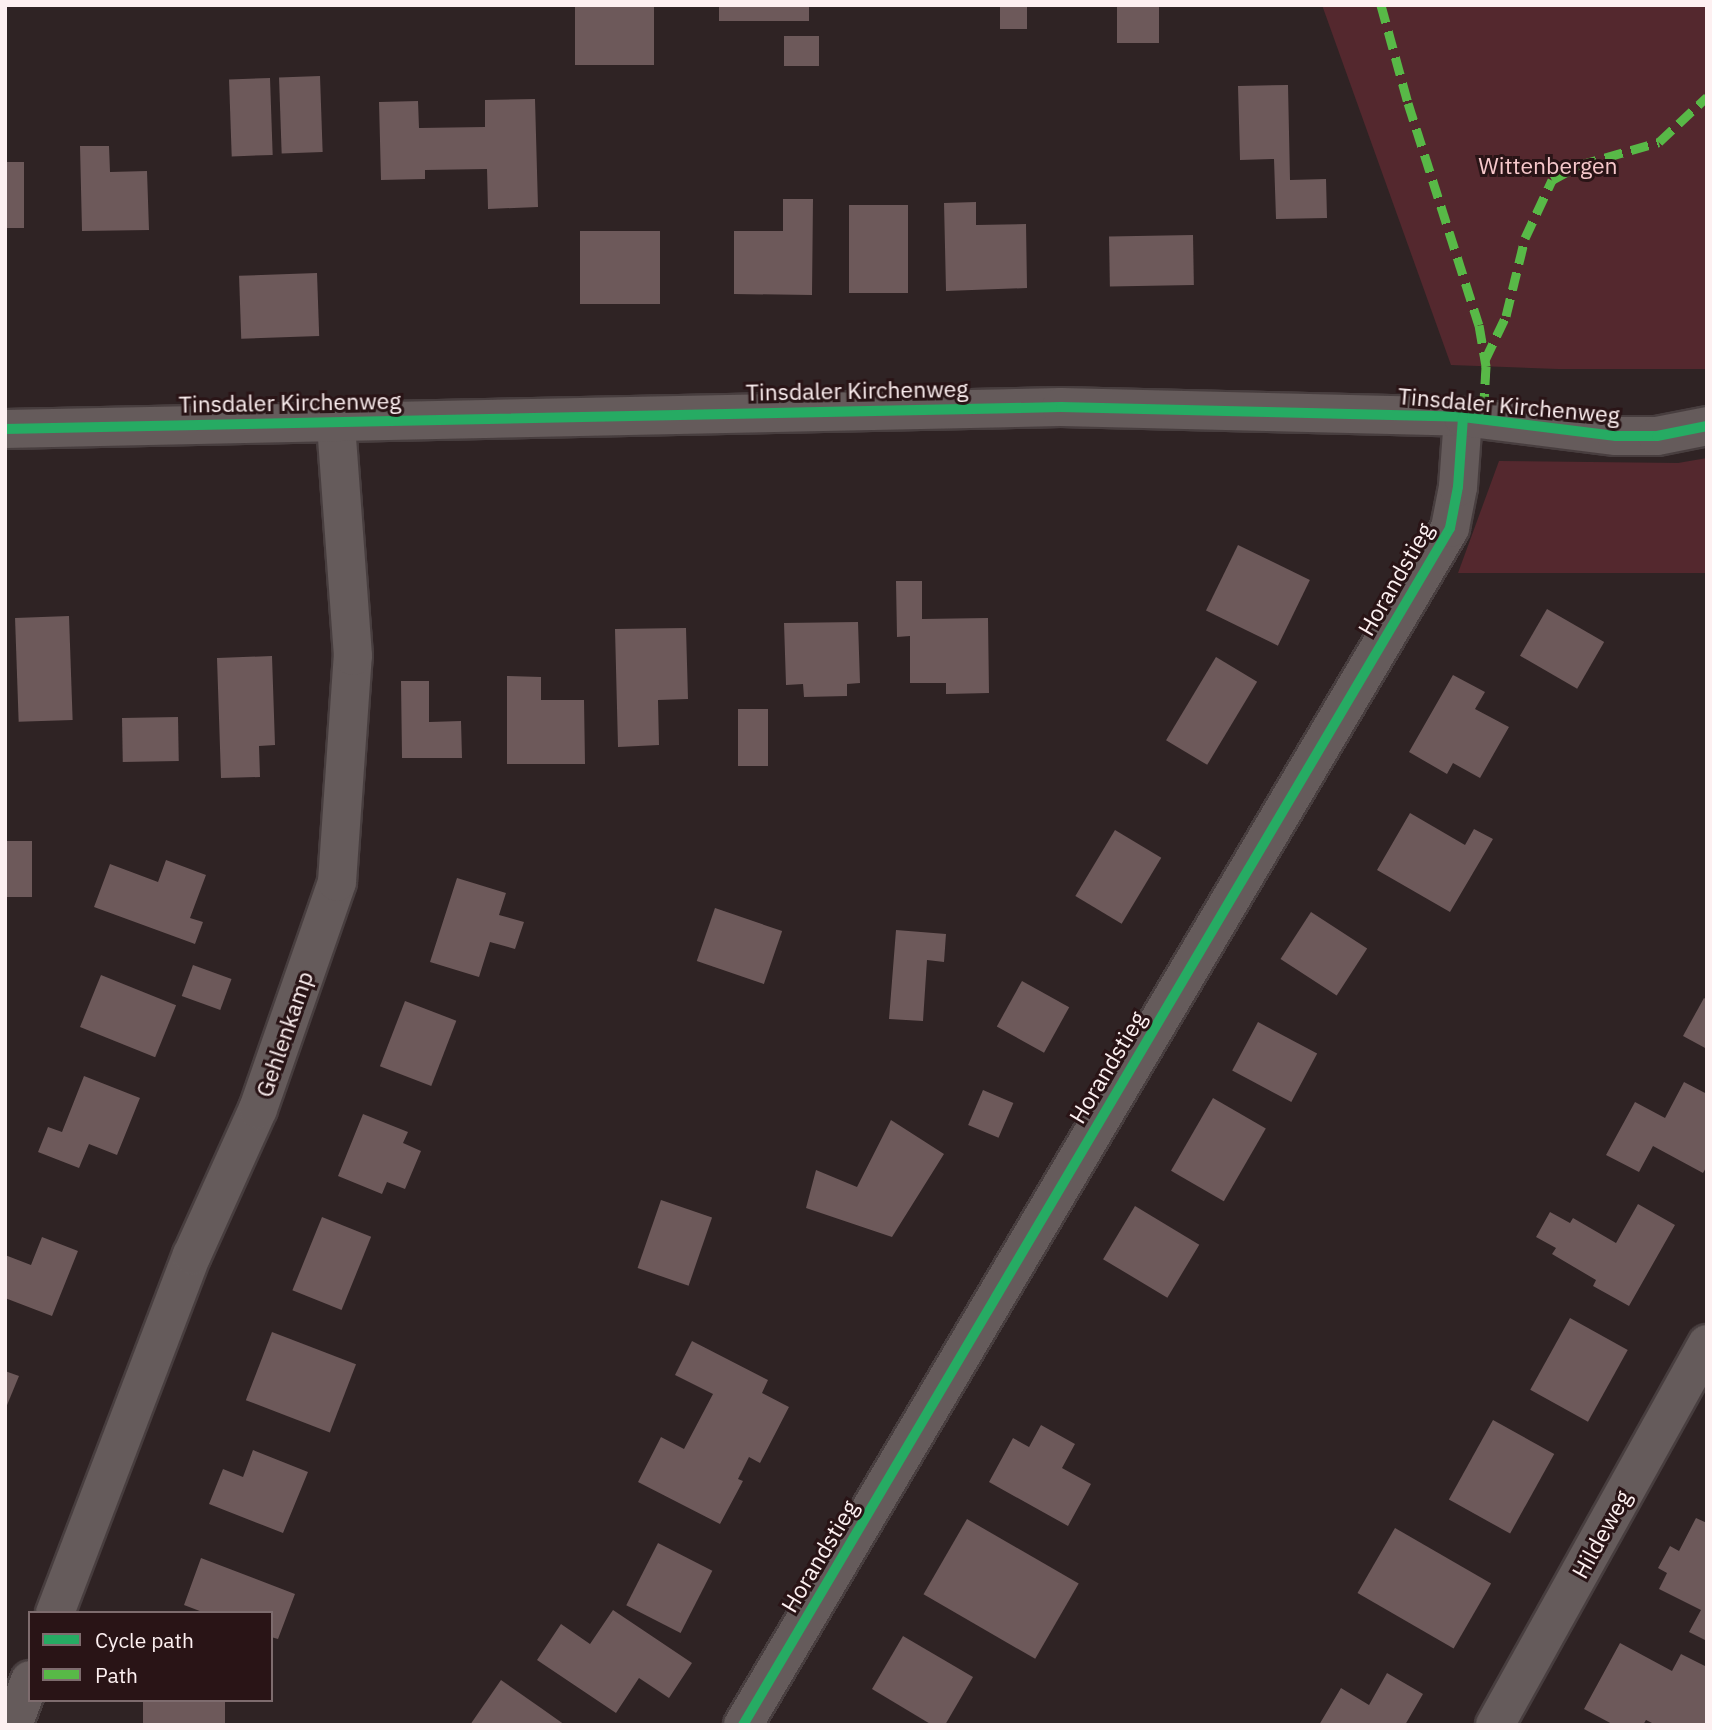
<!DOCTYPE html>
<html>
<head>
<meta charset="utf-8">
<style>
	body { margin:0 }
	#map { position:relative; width:1712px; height:1730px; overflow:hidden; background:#2f2324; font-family:"IBM Plex Sans",sans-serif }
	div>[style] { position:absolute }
	.green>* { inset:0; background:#54282e }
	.building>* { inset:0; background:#6d595a; transform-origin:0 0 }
	.roads { filter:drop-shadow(2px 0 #483e3f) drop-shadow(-2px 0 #483e3f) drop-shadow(0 2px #483e3f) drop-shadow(0 -2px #483e3f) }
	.minor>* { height:38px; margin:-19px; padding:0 19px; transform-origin:19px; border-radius:19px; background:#655b5b }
	.tertiary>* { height:38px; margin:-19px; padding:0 19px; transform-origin:19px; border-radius:19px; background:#655b5b }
	.quiet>* { height:9px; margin-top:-4.5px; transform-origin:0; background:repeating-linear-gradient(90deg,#58b947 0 18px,transparent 0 27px) }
	.cycleway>* { height:10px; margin:-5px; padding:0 5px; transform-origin:5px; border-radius:5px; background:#26ab63 }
	span { translate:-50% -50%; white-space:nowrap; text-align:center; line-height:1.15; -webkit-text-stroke:6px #291416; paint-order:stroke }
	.park-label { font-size:23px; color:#f6c8cb }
	.street-label { font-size:23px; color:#fdf0f1 }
	.frame { position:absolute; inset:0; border:7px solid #fdf0f1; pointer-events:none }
	.legend { position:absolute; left:28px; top:1611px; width:245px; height:91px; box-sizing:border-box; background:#291416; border:2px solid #7e6c6e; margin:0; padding:9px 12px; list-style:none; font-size:21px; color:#fdf0f1 }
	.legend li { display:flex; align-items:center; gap:14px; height:35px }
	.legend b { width:35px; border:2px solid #7e6c6e }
</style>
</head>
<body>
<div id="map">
	<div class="green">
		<div style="clip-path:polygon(1322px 5px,1707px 5px,1707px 369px,1558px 369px,1451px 365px)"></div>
		<div style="clip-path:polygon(1707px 458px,1707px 573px,1458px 573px,1499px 461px,1678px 463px)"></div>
	</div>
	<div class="building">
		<div style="left:575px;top:5px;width:79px;height:60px"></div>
		<div style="left:719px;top:5px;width:90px;height:16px"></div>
		<div style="left:1000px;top:5px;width:27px;height:24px"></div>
		<div style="left:1117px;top:5px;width:42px;height:38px"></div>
		<div style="left:784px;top:36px;width:35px;height:30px"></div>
		<div style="left:320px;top:76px;width:76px;height:41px;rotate:88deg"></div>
		<div style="left:270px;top:78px;width:77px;height:41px;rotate:88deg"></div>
		<div style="clip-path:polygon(1288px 85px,1290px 180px,1326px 179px,1327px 218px,1276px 219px,1274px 159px,1240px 160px,1238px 86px)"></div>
		<div style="clip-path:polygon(535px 99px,538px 207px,488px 209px,487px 169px,425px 170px,425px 179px,381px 180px,379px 102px,418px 101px,419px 128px,485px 127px,485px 100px)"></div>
		<div style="clip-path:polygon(80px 146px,109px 146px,110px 172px,147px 171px,149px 230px,82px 231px)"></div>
		<div style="left:5px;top:162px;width:19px;height:66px"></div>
		<div style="clip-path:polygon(783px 199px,813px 199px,812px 295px,734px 294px,734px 231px,783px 231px)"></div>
		<div style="clip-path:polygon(976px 202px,976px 225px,1026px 224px,1027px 288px,946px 291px,944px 203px)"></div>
		<div style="left:849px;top:205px;width:59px;height:88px"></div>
		<div style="left:580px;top:231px;width:80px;height:73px"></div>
		<div style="left:1193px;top:235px;width:50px;height:84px;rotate:89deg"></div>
		<div style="left:317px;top:273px;width:63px;height:78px;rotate:88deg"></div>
		<div style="left:1238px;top:545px;width:80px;height:73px;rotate:26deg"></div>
		<div style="clip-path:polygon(896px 581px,922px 581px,922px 619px,988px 618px,989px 693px,946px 694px,946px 683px,910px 683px,910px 636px,897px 637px)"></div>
		<div style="left:1547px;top:609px;width:66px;height:54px;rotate:30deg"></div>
		<div style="left:69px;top:616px;width:104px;height:54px;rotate:88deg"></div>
		<div style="clip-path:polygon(858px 622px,860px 683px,847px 684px,847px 696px,804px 697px,803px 684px,786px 685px,784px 623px)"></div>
		<div style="clip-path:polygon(686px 628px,688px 699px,658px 700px,659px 745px,618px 747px,615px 629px)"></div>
		<div style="clip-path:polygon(272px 656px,275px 745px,259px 746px,260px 777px,221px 778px,217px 658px)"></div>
		<div style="left:1216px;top:657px;width:48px;height:97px;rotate:31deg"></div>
		<div style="clip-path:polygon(1453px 675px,1485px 692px,1475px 709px,1509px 727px,1480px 778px,1453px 763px,1447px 774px,1409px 752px)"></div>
		<div style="clip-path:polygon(507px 676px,541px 677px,541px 700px,584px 700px,585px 764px,507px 764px)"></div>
		<div style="clip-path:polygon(401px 681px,429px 681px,429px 722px,461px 721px,462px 758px,402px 758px)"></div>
		<div style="left:738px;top:709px;width:30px;height:57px"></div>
		<div style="left:178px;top:717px;width:44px;height:56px;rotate:89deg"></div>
		<div style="clip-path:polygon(1410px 813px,1465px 845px,1474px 829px,1493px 839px,1450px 912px,1377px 870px)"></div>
		<div style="left:1115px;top:830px;width:54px;height:77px;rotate:31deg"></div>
		<div style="left:5px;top:841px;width:27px;height:56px"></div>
		<div style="clip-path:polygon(166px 860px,206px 875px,190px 918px,203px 922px,195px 944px,94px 907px,110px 864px,158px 882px)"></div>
		<div style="clip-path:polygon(457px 878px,506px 893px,499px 915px,524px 922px,515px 949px,490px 942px,479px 977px,430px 962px)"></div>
		<div style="left:715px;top:908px;width:71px;height:56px;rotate:19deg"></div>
		<div style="left:1311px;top:912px;width:67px;height:56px;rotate:33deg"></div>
		<div style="clip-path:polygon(896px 930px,946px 934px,944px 962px,927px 960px,923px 1021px,889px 1019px)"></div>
		<div style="left:193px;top:965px;width:41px;height:33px;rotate:20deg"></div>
		<div style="left:101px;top:975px;width:81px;height:56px;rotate:22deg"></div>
		<div style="left:1022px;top:981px;width:54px;height:52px;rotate:29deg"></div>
		<div style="clip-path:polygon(1704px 998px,1707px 1000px,1707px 1049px,1683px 1036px)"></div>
		<div style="left:405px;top:1001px;width:55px;height:70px;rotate:21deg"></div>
		<div style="left:1258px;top:1022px;width:67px;height:55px;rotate:28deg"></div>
		<div style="clip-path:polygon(84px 1076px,140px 1098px,117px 1155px,89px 1144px,79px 1168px,38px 1152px,48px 1127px,62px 1132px)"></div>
		<div style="clip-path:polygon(1684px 1082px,1707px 1094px,1707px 1166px,1703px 1173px,1653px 1146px,1639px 1172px,1606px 1155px,1635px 1102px,1665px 1118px)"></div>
		<div style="left:983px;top:1090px;width:33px;height:38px;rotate:23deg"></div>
		<div style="left:1213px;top:1098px;width:61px;height:84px;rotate:30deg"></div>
		<div style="clip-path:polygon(363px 1114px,408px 1132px,403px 1143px,421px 1151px,405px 1189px,387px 1182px,382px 1194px,338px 1176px)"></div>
		<div style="clip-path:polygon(891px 1120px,944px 1154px,892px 1237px,806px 1208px,816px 1170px,857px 1187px)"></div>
		<div style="left:661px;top:1200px;width:54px;height:72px;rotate:19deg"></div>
		<div style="clip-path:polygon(1638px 1204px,1675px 1225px,1629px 1306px,1593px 1286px,1596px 1280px,1552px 1254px,1556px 1248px,1536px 1237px,1550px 1212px,1570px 1223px,1573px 1218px,1616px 1243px)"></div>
		<div style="left:1135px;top:1206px;width:75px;height:62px;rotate:31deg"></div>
		<div style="left:322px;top:1217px;width:53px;height:79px;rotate:22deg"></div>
		<div style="clip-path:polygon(42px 1237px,78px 1251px,52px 1316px,5px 1298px,5px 1255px,31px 1265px)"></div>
		<div style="left:1570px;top:1318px;width:66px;height:82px;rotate:29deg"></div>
		<div style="left:272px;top:1332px;width:90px;height:73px;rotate:21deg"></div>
		<div style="clip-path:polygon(692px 1341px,768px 1380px,762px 1393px,789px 1407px,760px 1463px,749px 1457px,738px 1479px,743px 1481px,720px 1524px,638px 1482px,661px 1437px,684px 1449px,713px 1394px,675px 1375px)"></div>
		<div style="clip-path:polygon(5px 1371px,19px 1376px,5px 1410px)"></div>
		<div style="left:1493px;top:1420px;width:70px;height:91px;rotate:29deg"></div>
		<div style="clip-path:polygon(1041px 1425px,1075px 1444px,1062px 1468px,1091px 1484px,1068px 1526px,989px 1482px,1013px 1438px,1029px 1447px)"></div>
		<div style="clip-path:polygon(253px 1450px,308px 1472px,283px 1533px,209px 1504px,223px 1469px,243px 1477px)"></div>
		<div style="clip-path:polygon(1696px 1518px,1707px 1523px,1707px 1641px,1689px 1632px,1701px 1610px,1659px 1589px,1667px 1573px,1658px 1568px,1670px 1546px,1679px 1551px)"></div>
		<div style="left:967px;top:1519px;width:129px;height:87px;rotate:30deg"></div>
		<div style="left:1395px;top:1528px;width:111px;height:75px;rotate:30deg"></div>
		<div style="left:658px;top:1543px;width:61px;height:70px;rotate:27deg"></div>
		<div style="clip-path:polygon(201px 1558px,295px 1594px,278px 1639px,271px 1637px,271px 1613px,205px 1613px,184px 1605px)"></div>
		<div style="clip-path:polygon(613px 1610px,692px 1663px,669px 1698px,639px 1678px,616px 1713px,537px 1660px,561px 1624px,590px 1644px)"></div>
		<div style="clip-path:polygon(903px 1636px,973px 1677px,945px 1725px,932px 1725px,872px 1689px)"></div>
		<div style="clip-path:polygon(1620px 1643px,1672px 1671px,1681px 1654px,1707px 1667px,1707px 1725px,1656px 1725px,1646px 1720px,1643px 1725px,1614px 1725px,1584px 1709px)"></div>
		<div style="clip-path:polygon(1387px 1673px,1423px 1694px,1405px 1725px,1319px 1725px,1341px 1688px,1369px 1705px)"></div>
		<div style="clip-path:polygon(501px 1680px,541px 1708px,565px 1725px,470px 1725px)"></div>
		<div style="left:143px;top:1700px;width:82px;height:25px"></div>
	</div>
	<div class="roads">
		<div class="minor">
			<div style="left:55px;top:1613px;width:383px;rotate:-69.1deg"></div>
			<div style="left:192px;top:1255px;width:160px;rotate:-65.7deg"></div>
			<div style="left:258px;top:1109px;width:240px;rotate:-70.8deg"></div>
			<div style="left:337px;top:882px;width:227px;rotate:-86deg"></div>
			<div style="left:353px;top:656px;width:235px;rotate:-94.2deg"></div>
			<div style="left:13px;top:1725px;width:48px;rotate:-69.3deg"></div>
			<div style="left:743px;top:1725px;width:1390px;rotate:-59.43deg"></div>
			<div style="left:1450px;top:528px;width:42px;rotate:-79deg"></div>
			<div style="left:1458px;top:487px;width:70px;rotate:-85.9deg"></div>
			<div style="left:1495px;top:1725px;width:436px;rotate:-60.9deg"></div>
		</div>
		<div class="tertiary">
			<div style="left:5px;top:429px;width:1056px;rotate:-1.19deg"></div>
			<div style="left:1061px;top:407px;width:402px;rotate:1.4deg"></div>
			<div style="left:1463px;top:417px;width:154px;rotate:7.1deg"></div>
			<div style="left:1616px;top:436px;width:41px"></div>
			<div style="left:1657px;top:436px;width:51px;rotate:-11.3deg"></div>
		</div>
	</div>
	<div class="quiet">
		<div style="left:1381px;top:5px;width:102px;rotate:74.6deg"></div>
		<div style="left:1408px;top:103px;width:233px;rotate:72.3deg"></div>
		<div style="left:1479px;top:325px;width:42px;rotate:80.3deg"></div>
		<div style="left:1486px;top:366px;width:53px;rotate:93.2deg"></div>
		<div style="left:1485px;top:360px;width:49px;rotate:-64.5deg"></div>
		<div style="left:1506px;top:316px;width:80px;rotate:-76.3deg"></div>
		<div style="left:1525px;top:238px;width:64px;rotate:-65deg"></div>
		<div style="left:1552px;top:180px;width:31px;rotate:-29deg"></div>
		<div style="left:1579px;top:165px;width:83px;rotate:-16deg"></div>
		<div style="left:1659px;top:142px;width:66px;rotate:-43.2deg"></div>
	</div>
	<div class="cycleway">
		<div style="left:5px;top:429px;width:1056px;rotate:-1.19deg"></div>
		<div style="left:1061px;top:407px;width:402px;rotate:1.4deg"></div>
		<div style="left:1463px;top:417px;width:154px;rotate:7.1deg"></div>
		<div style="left:1616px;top:436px;width:41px"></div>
		<div style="left:1657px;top:436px;width:51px;rotate:-11.3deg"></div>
		<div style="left:743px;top:1725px;width:1390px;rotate:-59.43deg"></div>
		<div style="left:1450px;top:528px;width:42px;rotate:-79deg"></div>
		<div style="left:1458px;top:487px;width:70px;rotate:-85.9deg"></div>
	</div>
	<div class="park-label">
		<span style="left:1548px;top:165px">Wittenbergen</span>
	</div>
	<div class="street-label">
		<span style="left:857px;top:390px;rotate:-1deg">Tinsdaler Kirchenweg</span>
		<span style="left:290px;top:402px;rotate:-1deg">Tinsdaler Kirchenweg</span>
		<span style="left:1509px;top:405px;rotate:5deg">Tinsdaler Kirchenweg</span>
		<span style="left:1395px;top:579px;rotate:-60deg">Horandstieg</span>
		<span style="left:284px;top:1034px;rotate:-71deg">Gehlenkamp</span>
		<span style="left:1107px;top:1067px;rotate:-59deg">Horandstieg</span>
		<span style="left:1601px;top:1534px;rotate:-61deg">Hildeweg</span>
		<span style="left:819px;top:1556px;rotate:-59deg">Horandstieg</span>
	</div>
	<div class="frame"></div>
	<ul class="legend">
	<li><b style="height:9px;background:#26ab63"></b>Cycle path</li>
	<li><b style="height:9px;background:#58b947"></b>Path</li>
	</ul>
</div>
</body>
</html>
